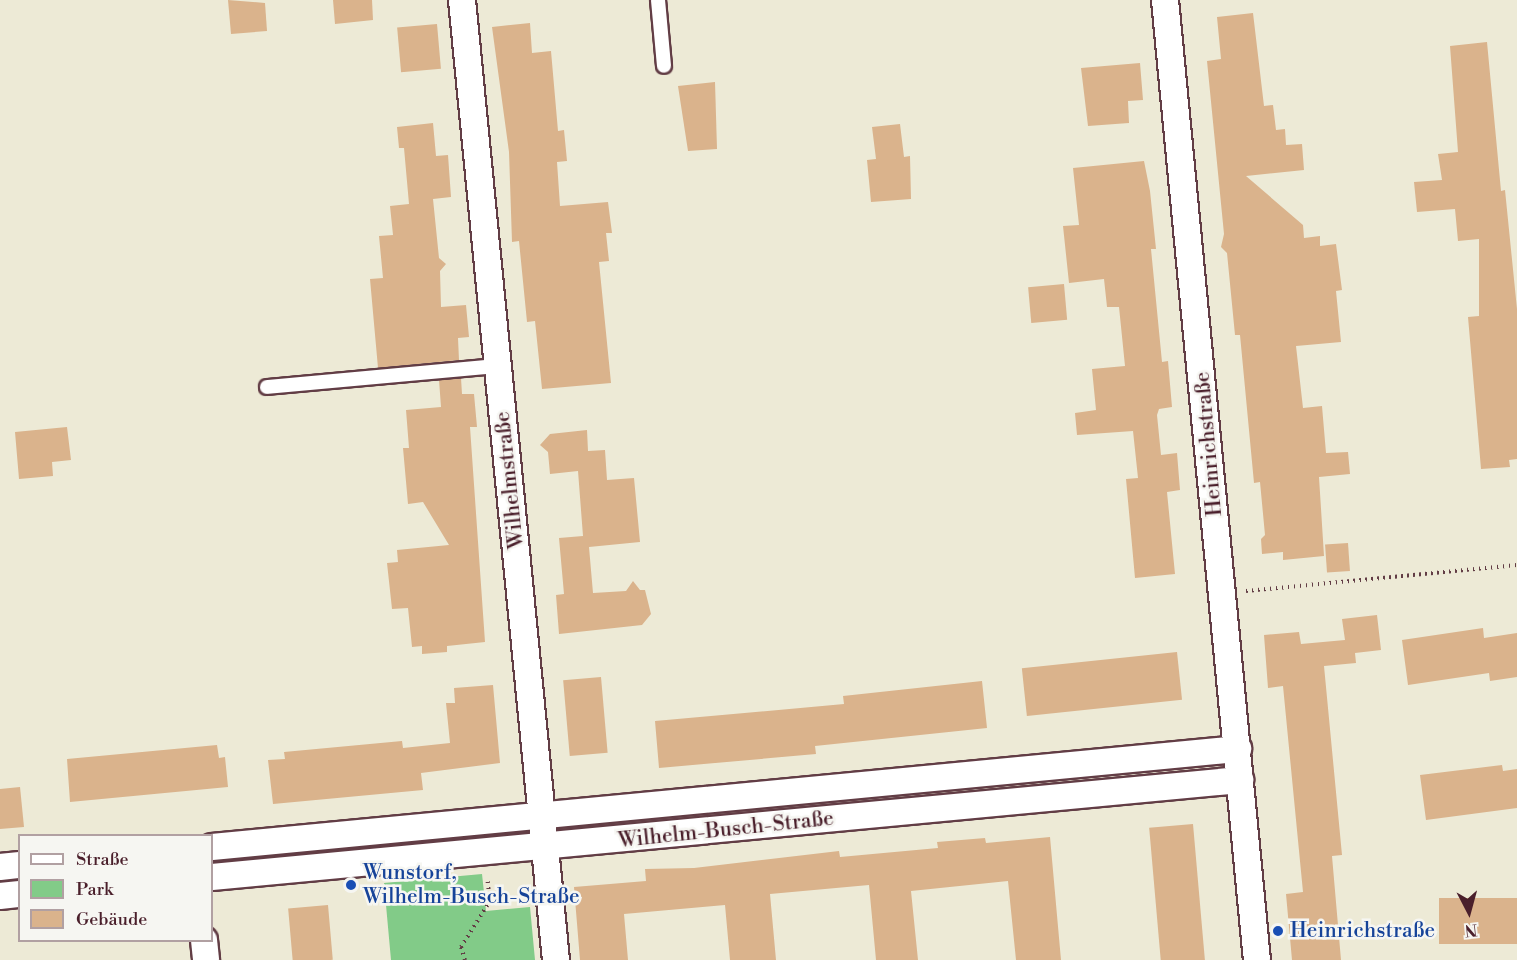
<!DOCTYPE html>
<html>
<head>
<meta charset="utf-8">
<style>
	body { margin:0 }
	#map { position:relative; width:1517px; height:960px; overflow:hidden; background:#edead6; font-family:"Libre Bodoni",serif }
	div>[style] { position:absolute }
	.green>* { inset:0; background:#82cb88 }
	.building>* { inset:0; background:#dab38c; transform-origin:0 0 }
	.path>* { height:4px; margin-top:-2px; transform-origin:0; background:repeating-linear-gradient(90deg,#623d45 0 1.5px,transparent 0 6px) }
	.roads { filter:drop-shadow(2px 0 #623d45) drop-shadow(-2px 0 #623d45) drop-shadow(0 2px #623d45) drop-shadow(0 -2px #623d45) }
	.lane>* { height:14px; margin:-7px; padding:0 7px; transform-origin:7px; border-radius:7px; background:#fff }
	.street>* { height:26px; margin:-13px; padding:0 13px; transform-origin:13px; border-radius:13px; background:#fff }
	.dots>* { width:16px; height:16px; translate:-50% -50%; box-sizing:border-box; border:3px solid #f6f6f2; border-radius:50% }
	span { translate:-50% -50%; white-space:nowrap; text-align:center; line-height:1.15; -webkit-text-stroke:5px #f6f6f2; paint-order:stroke }
	.street-label { font-size:21px; color:#4a1f2b }
	.transit-label { font-size:21px; color:#164399 }
	.left { translate:0 -50%; text-align:left }
	.legend { position:absolute; left:18px; top:834px; width:195px; height:108px; box-sizing:border-box; background:#f6f6f2; border:2px solid #b1a0a2; margin:0; padding:8px 10px; list-style:none; font-size:18px; color:#4a1f2b }
	.legend li { display:flex; align-items:center; gap:12px; height:30px }
	.legend b { width:30px; border:2px solid #b1a0a2 }
	.north { position:absolute; left:1439px; top:882px; width:60px; height:60px; -webkit-text-stroke:4px #f6f6f2; paint-order:stroke; rotate:174deg; font-size:16px; font-weight:700; line-height:24px; text-align:center; color:#4a1f2b }
	.north::after { content:''; display:block; margin:auto; width:21px; height:27px; background:#4a1f2b; clip-path:polygon(50% 0,100% 100%,50% 72%,0 100%) }
</style>
</head>
<body>
<div id="map">
	<div class="green">
		<div style="clip-path:polygon(482px 874px,486px 911px,530px 907px,535px 960px,391px 960px,384px 883px)"></div>
	</div>
	<div class="building">
		<div style="clip-path:polygon(228px 0,265px 3px,267px 31px,231px 34px)"></div>
		<div style="clip-path:polygon(333px 0,372px 0,373px 20px,335px 24px)"></div>
		<div style="clip-path:polygon(1253px 13px,1264px 106px,1273px 105px,1276px 130px,1285px 129px,1286px 145px,1302px 144px,1304px 170px,1246px 176px,1303px 225px,1304px 238px,1320px 236px,1320px 246px,1336px 244px,1342px 290px,1336px 291px,1341px 342px,1296px 346px,1303px 408px,1322px 406px,1326px 453px,1348px 452px,1350px 474px,1319px 477px,1324px 556px,1283px 560px,1283px 552px,1262px 554px,1261px 539px,1265px 535px,1260px 482px,1254px 483px,1240px 335px,1235px 335px,1227px 253px,1221px 247px,1224px 234px,1207px 61px,1221px 59px,1217px 17px)"></div>
		<div style="clip-path:polygon(530px 23px,532px 53px,551px 51px,558px 131px,564px 130px,567px 161px,557px 162px,560px 206px,608px 202px,612px 233px,606px 233px,609px 261px,599px 262px,611px 383px,542px 389px,535px 321px,527px 322px,519px 241px,512px 242px,509px 152px,492px 27px)"></div>
		<div style="left:437px;top:24px;width:45px;height:40px;rotate:85deg"></div>
		<div style="clip-path:polygon(1487px 42px,1501px 191px,1505px 190px,1517px 309px,1517px 459px,1509px 460px,1510px 467px,1481px 469px,1468px 317px,1479px 316px,1479px 239px,1458px 241px,1455px 209px,1417px 212px,1414px 182px,1442px 180px,1438px 154px,1458px 152px,1450px 46px)"></div>
		<div style="clip-path:polygon(1140px 63px,1143px 100px,1128px 101px,1129px 123px,1088px 126px,1081px 68px)"></div>
		<div style="clip-path:polygon(715px 82px,717px 149px,688px 151px,678px 86px)"></div>
		<div style="clip-path:polygon(433px 123px,436px 156px,448px 155px,451px 197px,433px 199px,439px 258px,446px 264px,440px 271px,441px 307px,466px 305px,469px 337px,458px 338px,459px 360px,378px 368px,370px 279px,383px 278px,379px 236px,393px 235px,390px 206px,409px 204px,404px 148px,399px 148px,397px 127px)"></div>
		<div style="clip-path:polygon(900px 124px,904px 157px,910px 156px,911px 199px,871px 202px,867px 160px,876px 159px,872px 127px)"></div>
		<div style="clip-path:polygon(1144px 161px,1150px 191px,1156px 249px,1151px 249px,1162px 362px,1168px 361px,1172px 407px,1159px 409px,1157px 415px,1161px 455px,1177px 453px,1180px 490px,1167px 492px,1175px 574px,1135px 578px,1126px 479px,1138px 478px,1133px 431px,1077px 435px,1075px 413px,1096px 410px,1092px 369px,1125px 366px,1119px 307px,1107px 307px,1104px 279px,1069px 283px,1063px 226px,1079px 225px,1073px 168px)"></div>
		<div style="left:1064px;top:284px;width:36px;height:36px;rotate:85deg"></div>
		<div style="clip-path:polygon(461px 378px,462px 394px,474px 394px,477px 427px,470px 427px,485px 642px,447px 646px,447px 652px,422px 654px,422px 646px,412px 647px,408px 608px,392px 609px,387px 563px,398px 562px,397px 550px,449px 545px,423px 502px,408px 504px,403px 448px,409px 448px,406px 410px,441px 407px,439px 380px)"></div>
		<div style="clip-path:polygon(67px 427px,71px 460px,52px 462px,53px 476px,19px 479px,15px 432px)"></div>
		<div style="clip-path:polygon(587px 430px,588px 451px,605px 450px,607px 480px,634px 478px,640px 542px,589px 547px,593px 593px,626px 591px,633px 581px,640px 590px,645px 590px,651px 614px,642px 625px,559px 634px,556px 595px,564px 594px,559px 538px,583px 536px,578px 471px,550px 474px,548px 452px,540px 445px,550px 434px)"></div>
		<div style="left:1348px;top:543px;width:28px;height:23px;rotate:86deg"></div>
		<div style="clip-path:polygon(1377px 615px,1381px 650px,1355px 653px,1356px 663px,1324px 666px,1342px 855px,1332px 856px,1341px 960px,1292px 960px,1286px 894px,1303px 892px,1283px 686px,1268px 688px,1264px 635px,1299px 632px,1301px 644px,1345px 640px,1342px 619px)"></div>
		<div style="clip-path:polygon(1483px 628px,1484px 638px,1517px 633px,1517px 677px,1490px 681px,1489px 673px,1408px 685px,1402px 640px)"></div>
		<div style="left:1177px;top:652px;width:48px;height:156px;rotate:84deg"></div>
		<div style="left:601px;top:677px;width:76px;height:38px;rotate:85deg"></div>
		<div style="clip-path:polygon(982px 681px,987px 728px,815px 746px,816px 754px,659px 768px,655px 721px,844px 704px,843px 696px)"></div>
		<div style="clip-path:polygon(493px 685px,500px 763px,421px 773px,423px 790px,273px 804px,268px 760px,285px 759px,284px 752px,402px 741px,403px 748px,450px 743px,446px 703px,455px 703px,454px 688px)"></div>
		<div style="clip-path:polygon(217px 745px,219px 758px,225px 757px,228px 787px,70px 802px,67px 759px)"></div>
		<div style="clip-path:polygon(1502px 765px,1503px 771px,1517px 769px,1517px 808px,1426px 820px,1420px 775px)"></div>
		<div style="clip-path:polygon(20px 787px,24px 827px,0 829px,0 789px)"></div>
		<div style="left:1193px;top:824px;width:137px;height:44px;rotate:85deg"></div>
		<div style="clip-path:polygon(1050px 837px,1061px 960px,1016px 960px,1008px 881px,911px 891px,918px 960px,876px 960px,869px 885px,770px 894px,776px 960px,730px 960px,725px 905px,624px 914px,628px 960px,580px 960px,574px 887px,646px 881px,645px 869px,694px 868px,839px 851px,840px 857px,938px 848px,937px 842px,985px 838px,986px 843px)"></div>
		<div style="left:1517px;top:898px;width:46px;height:78px;rotate:90deg"></div>
		<div style="left:328px;top:905px;width:55px;height:40px;rotate:85deg"></div>
	</div>
	<div class="path">
		<div style="left:1246px;top:591px;width:272px;rotate:-5.5deg"></div>
		<div style="left:490px;top:901px;width:35px;rotate:-7deg"></div>
		<div style="left:465px;top:960px;width:14px;rotate:-107deg"></div>
		<div style="left:461px;top:947px;width:54px;rotate:-57.8deg"></div>
		<div style="left:490px;top:901px;width:24px;rotate:-97deg"></div>
	</div>
	<div class="roads">
		<div class="lane">
			<div style="left:658px;top:0;width:66px;rotate:84.8deg"></div>
			<div style="left:267px;top:387px;width:232px;rotate:-5.2deg"></div>
		</div>
		<div class="street">
			<div style="left:462px;top:0;width:965px;rotate:84.41deg"></div>
			<div style="left:1165px;top:0;width:964px;rotate:84.53deg"></div>
			<div style="left:212px;top:847px;width:1031px;rotate:-5.46deg"></div>
			<div style="left:0;top:867px;width:20px;rotate:-6deg"></div>
			<div style="left:212px;top:877px;width:1033px;rotate:-5.39deg"></div>
			<div style="left:0;top:896px;width:20px;rotate:-6deg"></div>
			<div style="left:204px;top:940px;width:20px;rotate:84deg"></div>
		</div>
	</div>
	<div class="dots">
		<div style="left:351px;top:885px;background:#1a4fb4"></div>
		<div style="left:1278px;top:931px;background:#1a4fb4"></div>
	</div>
	<div class="street-label">
		<span style="left:1209px;top:444px;rotate:-95deg">Heinrichstraße</span>
		<span style="left:510px;top:480px;rotate:-96deg">Wilhelmstraße</span>
		<span style="left:726px;top:830px;rotate:-6deg">Wilhelm-Busch-Straße</span>
	</div>
	<div class="transit-label">
		<span class="left" style="left:363px;top:885px">Wunstorf,<br>Wilhelm-Busch-Straße</span>
		<span class="left" style="left:1290px;top:931px">Heinrichstraße</span>
	</div>
	<ul class="legend">
	<li><b style="height:8px;background:#fff"></b>Straße</li>
	<li><b style="height:16px;background:#82cb88"></b>Park</li>
	<li><b style="height:16px;background:#dab38c"></b>Gebäude</li>
	</ul>
	<div class="north">N</div>
</div>
</body>
</html>
